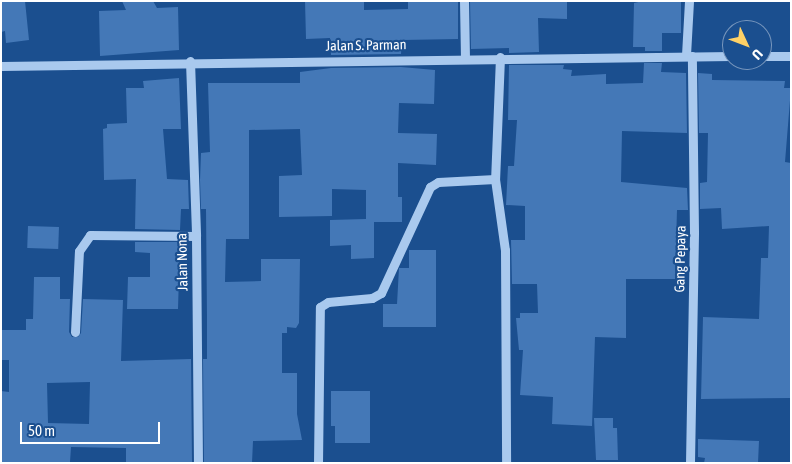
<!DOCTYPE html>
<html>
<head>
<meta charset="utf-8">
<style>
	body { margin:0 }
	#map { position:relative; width:792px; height:464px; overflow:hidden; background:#1b4f8f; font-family:"Asap Condensed",sans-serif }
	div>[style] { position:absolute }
	.building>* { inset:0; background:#4478b7; transform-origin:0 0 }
	.minor>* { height:9px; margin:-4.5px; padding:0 4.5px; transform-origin:4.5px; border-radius:4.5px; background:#a9c9ee }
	span { translate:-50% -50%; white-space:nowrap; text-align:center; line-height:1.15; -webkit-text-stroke:4.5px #1b4f8f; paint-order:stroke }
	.street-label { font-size:14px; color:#fff }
	.frame { position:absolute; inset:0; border:2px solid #fff; pointer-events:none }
	.north { position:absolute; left:722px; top:20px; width:50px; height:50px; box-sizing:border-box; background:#1b4f8f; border:1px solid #7695bc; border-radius:50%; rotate:133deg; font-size:14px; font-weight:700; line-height:20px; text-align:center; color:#fff }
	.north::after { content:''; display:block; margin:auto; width:18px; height:22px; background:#ffd166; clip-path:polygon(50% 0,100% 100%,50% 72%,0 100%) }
	.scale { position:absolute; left:20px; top:422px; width:140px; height:22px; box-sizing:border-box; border:2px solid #fff; border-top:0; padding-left:6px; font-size:15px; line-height:18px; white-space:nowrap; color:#fff; -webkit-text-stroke:4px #1b4f8f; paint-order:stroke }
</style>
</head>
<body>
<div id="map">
	<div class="building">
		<div style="clip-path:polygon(1px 1px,25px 1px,29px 40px,6px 43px,5px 31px,1px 32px)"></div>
		<div style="clip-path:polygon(122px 1px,153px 1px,157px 8px,178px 7px,179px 50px,100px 56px,99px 11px,126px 10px)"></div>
		<div style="clip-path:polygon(305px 1px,364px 1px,364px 10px,408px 9px,408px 1px,458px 1px,458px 39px,402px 40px,401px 54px,331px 55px,330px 38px,306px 39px)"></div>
		<div style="clip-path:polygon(470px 1px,567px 1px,567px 19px,538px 18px,539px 52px,509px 53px,509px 48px,471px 49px)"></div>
		<div style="clip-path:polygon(643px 1px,681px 1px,681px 33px,662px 33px,662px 51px,645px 51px,645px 47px,633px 47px,634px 3px)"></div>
		<div style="clip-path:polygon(644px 63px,662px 63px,661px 72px,686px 73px,687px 133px,622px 131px,621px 182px,687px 188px,688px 210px,677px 210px,675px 279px,626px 279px,626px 338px,595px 337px,592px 426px,552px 424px,553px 397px,520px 395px,523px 350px,519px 350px,516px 318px,520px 318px,520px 313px,538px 313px,537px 284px,512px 284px,511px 240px,525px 240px,525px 206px,506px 205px,508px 166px,514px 166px,517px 120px,508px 120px,509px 65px,564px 65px,563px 69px,572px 70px,571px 76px,606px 74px,606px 84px,643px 83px)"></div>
		<div style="clip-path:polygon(401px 67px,435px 70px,434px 104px,399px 103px,398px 133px,437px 134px,436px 165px,398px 163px,398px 197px,402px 197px,402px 222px,374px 222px,374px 258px,351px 259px,351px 245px,330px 246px,330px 220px,366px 219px,366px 190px,332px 189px,332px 216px,279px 217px,279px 176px,302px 175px,300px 129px,249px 130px,249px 239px,226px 239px,225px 282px,261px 281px,261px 259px,300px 259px,299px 323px,296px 328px,287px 327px,287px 333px,282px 333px,282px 373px,297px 373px,297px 414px,302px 440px,253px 441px,252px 463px,204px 463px,203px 359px,207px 359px,207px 317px,206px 209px,201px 209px,200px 180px,201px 153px,210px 152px,208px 83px,300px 83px,300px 72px,331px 68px)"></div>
		<div style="clip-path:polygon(698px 73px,712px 74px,712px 80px,785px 81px,784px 88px,791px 88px,785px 162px,791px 163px,791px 398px,701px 399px,703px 317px,759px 319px,761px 258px,768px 258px,769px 226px,722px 229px,721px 208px,700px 209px,700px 183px,707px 182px,708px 133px,699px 133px)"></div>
		<div style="clip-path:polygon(179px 78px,181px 129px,163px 129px,167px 179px,188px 180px,189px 209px,181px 209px,180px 230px,135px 229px,136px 179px,104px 180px,103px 129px,107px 128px,107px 124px,127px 123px,126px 88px,144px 88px,143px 81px)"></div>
		<div style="left:28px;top:226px;width:31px;height:22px;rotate:2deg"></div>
		<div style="clip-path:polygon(135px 242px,180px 242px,178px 309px,127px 309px,128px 277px,150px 277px,150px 253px,135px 252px)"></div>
		<div style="clip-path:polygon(409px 250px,436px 250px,436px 327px,383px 327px,383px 304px,397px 304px,399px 268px,409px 268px)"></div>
		<div style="clip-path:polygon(evenodd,34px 277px,60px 277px,60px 299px,70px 299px,69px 332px,72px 337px,78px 337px,81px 333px,83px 299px,123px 300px,121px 361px,191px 359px,192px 463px,126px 463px,126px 448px,71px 447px,70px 462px,1px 463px,1px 391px,9px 392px,9px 360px,1px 360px,1px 330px,26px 330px,26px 319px,33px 319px,34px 277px,90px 382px,89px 424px,48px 423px,47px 383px,90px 382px)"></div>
		<div style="clip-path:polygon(331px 391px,370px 391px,370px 443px,335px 443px,335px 426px,331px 426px)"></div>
		<div style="clip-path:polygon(594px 418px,613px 418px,613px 428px,617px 428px,618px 460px,596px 460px)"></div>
		<div style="clip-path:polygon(698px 439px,759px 441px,758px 463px,704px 463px,705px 458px,698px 457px)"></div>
	</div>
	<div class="minor">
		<div style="left:464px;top:1px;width:56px;rotate:89deg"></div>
		<div style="left:686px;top:55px;width:54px;rotate:-86.8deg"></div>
		<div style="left:762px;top:56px;width:29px"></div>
		<div style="left:500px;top:57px;width:122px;rotate:92.3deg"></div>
		<div style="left:495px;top:179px;width:72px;rotate:82deg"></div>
		<div style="left:505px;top:250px;width:213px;rotate:89.7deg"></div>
		<div style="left:190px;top:61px;width:175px;rotate:88deg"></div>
		<div style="left:196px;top:236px;width:227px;rotate:89.5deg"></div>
		<div style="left:1px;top:66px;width:731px;rotate:-0.78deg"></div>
		<div style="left:75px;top:332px;width:81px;rotate:-87.2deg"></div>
		<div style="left:79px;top:251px;width:19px;rotate:-55deg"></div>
		<div style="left:90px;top:235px;width:106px;rotate:0.5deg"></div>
		<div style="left:318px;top:463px;width:156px;rotate:-89.3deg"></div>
		<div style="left:320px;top:307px;width:9px;rotate:-32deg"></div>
		<div style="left:328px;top:302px;width:44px;rotate:-5.2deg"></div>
		<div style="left:372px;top:298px;width:10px;rotate:-29deg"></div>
		<div style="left:381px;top:293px;width:117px;rotate:-65.2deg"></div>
		<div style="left:430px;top:187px;width:9px;rotate:-32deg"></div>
		<div style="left:438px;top:182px;width:57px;rotate:-3deg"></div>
		<div style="left:690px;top:463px;width:231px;rotate:-89deg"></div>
		<div style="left:694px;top:232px;width:176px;rotate:-90.7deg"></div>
	</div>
	<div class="street-label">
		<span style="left:366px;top:45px;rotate:-1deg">Jalan S. Parman</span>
		<span style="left:680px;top:259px;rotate:-89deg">Gang Pepaya</span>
		<span style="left:182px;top:262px;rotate:-91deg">Jalan Nona</span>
	</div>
	<div class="frame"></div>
	<div class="north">U</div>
	<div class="scale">50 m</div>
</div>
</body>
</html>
